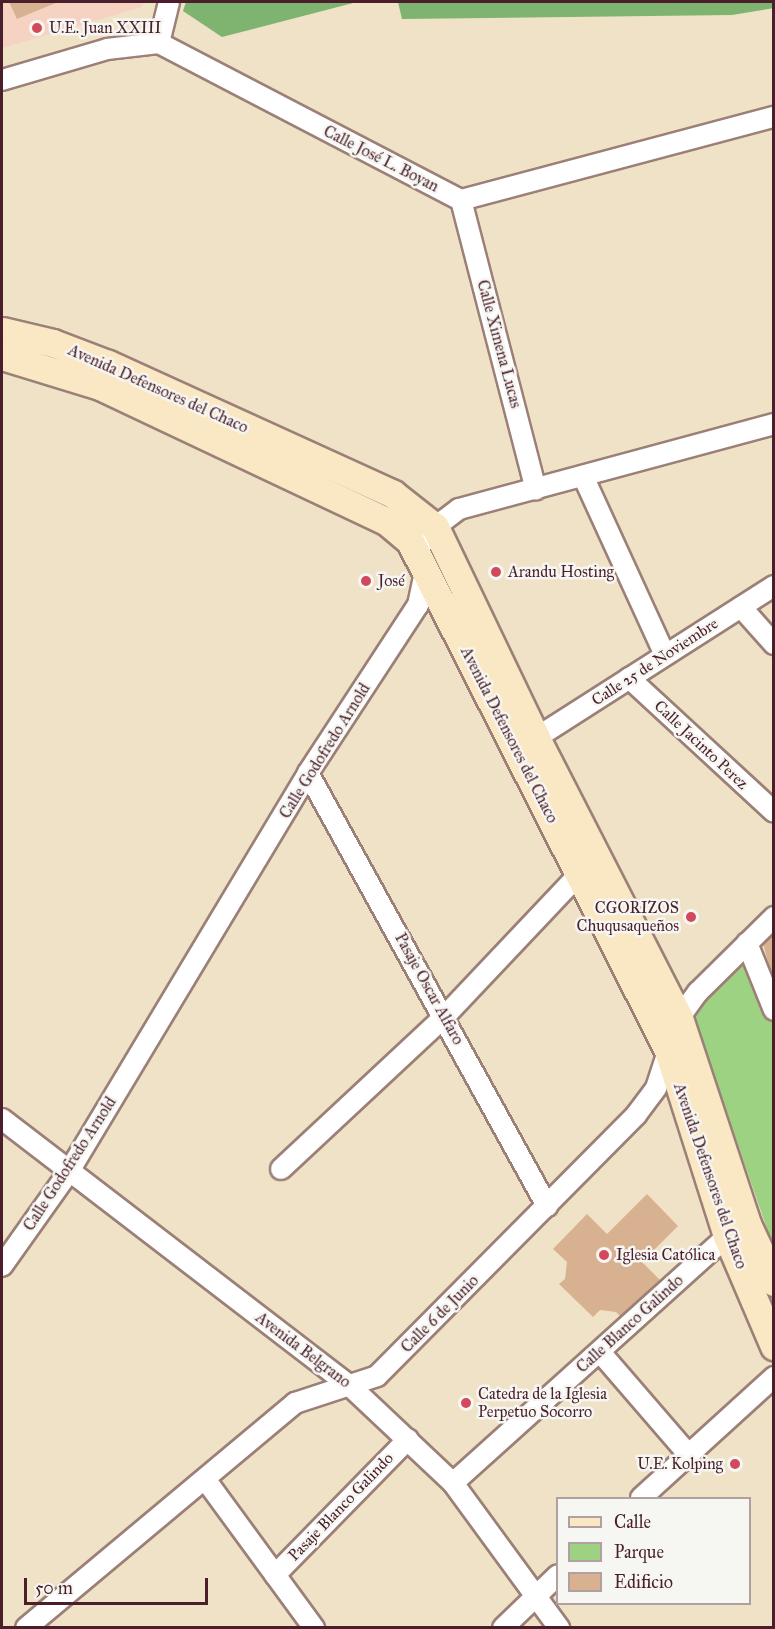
<!DOCTYPE html>
<html>
<head>
<meta charset="utf-8">
<style>
	body { margin:0 }
	#map { position:relative; width:775px; height:1629px; overflow:hidden; background:#efe2c6; font-family:"IM FELL Great Primer",serif }
	div>[style] { position:absolute }
	.built>* { inset:0; background:#f6d2c3 }
	.green>* { inset:0; background:#9dd282 }
	.forest>* { inset:0; background:#7eb470 }
	.building>* { inset:0; background:#d8b290 }
	.roads { filter:drop-shadow(2px 0 #9c8078) drop-shadow(-2px 0 #9c8078) drop-shadow(0 2px #9c8078) drop-shadow(0 -2px #9c8078) }
	.street>* { height:20px; margin:-10px; padding:0 10px; transform-origin:10px; border-radius:10px; background:#fff }
	.secondary>* { height:27px; margin:-13.5px; padding:0 13.5px; transform-origin:13.5px; border-radius:13.5px; background:#fae7c3 }
	.dots>* { width:16px; height:16px; translate:-50% -50%; box-sizing:border-box; border:3px solid #f6f6f2; border-radius:50% }
	span { translate:-50% -50%; white-space:nowrap; text-align:center; line-height:1.15; -webkit-text-stroke:5px #f6f6f2; paint-order:stroke }
	.poi-label { font-size:16px; color:#4a1f2b }
	.left { translate:0 -50%; text-align:left }
	.right { translate:-100% -50%; text-align:right }
	.street-label { font-size:16px; color:#4a1f2b }
	.frame { position:absolute; inset:0; border:3px solid #4a1f2b; pointer-events:none }
	.legend { position:absolute; left:556px; top:1497px; width:195px; height:108px; box-sizing:border-box; background:#f6f6f2; border:2px solid #b1a0a2; margin:0; padding:8px 10px; list-style:none; font-size:18px; color:#4a1f2b }
	.legend li { display:flex; align-items:center; gap:12px; height:30px }
	.legend b { width:30px; border:2px solid #b1a0a2 }
	.scale { position:absolute; left:24px; top:1578px; width:184px; height:27px; box-sizing:border-box; border:3px solid #4a1f2b; border-top:0; padding-left:8px; font-size:18px; line-height:21px; white-space:nowrap; color:#4a1f2b; -webkit-text-stroke:4px #f6f6f2; paint-order:stroke }
</style>
</head>
<body>
<div id="map">
	<div class="built">
		<div style="clip-path:polygon(2px 2px,143px 2px,142px 7px,2px 48px)"></div>
	</div>
	<div class="green">
		<div style="clip-path:polygon(743px 958px,773px 1021px,773px 1246px,693px 1015px)"></div>
	</div>
	<div class="forest">
		<div style="clip-path:polygon(186px 2px,357px 2px,222px 37px,183px 11px)"></div>
		<div style="clip-path:polygon(398px 2px,773px 2px,774px 8px,732px 15px,402px 19px)"></div>
	</div>
	<div class="building">
		<div style="clip-path:polygon(9px 2px,58px 2px,17px 19px)"></div>
		<div style="clip-path:polygon(774px 933px,774px 985px,763px 943px)"></div>
		<div style="clip-path:polygon(647px 1194px,678px 1226px,642px 1262px,662px 1282px,624px 1320px,616px 1312px,600px 1310px,593px 1317px,559px 1284px,565px 1279px,567px 1262px,553px 1249px,587px 1214px,607px 1234px)"></div>
	</div>
	<div class="roads">
		<div class="street">
			<div style="left:159px;top:43px;width:42px;rotate:-76.3deg"></div>
			<div style="left:2px;top:80px;width:109px;rotate:-16.4deg"></div>
			<div style="left:107px;top:49px;width:52px;rotate:-6.6deg"></div>
			<div style="left:159px;top:43px;width:340px;rotate:27.5deg"></div>
			<div style="left:461px;top:200px;width:324px;rotate:-14.9deg"></div>
			<div style="left:461px;top:200px;width:299px;rotate:75.5deg"></div>
			<div style="left:583px;top:476px;width:197px;rotate:65.4deg"></div>
			<div style="left:431px;top:539px;width:13px;rotate:-72deg"></div>
			<div style="left:435px;top:527px;width:30px;rotate:-37deg"></div>
			<div style="left:459px;top:509px;width:326px;rotate:-15.1deg"></div>
			<div style="left:741px;top:607px;width:50px;rotate:48.3deg"></div>
			<div style="left:629px;top:678px;width:197px;rotate:42.7deg"></div>
			<div style="left:536px;top:738px;width:282px;rotate:-32.6deg"></div>
			<div style="left:308px;top:773px;width:495px;rotate:61.1deg"></div>
			<div style="left:747px;top:943px;width:72px;rotate:68.1deg"></div>
			<div style="left:2px;top:1119px;width:437px;rotate:37.5deg"></div>
			<div style="left:349px;top:1385px;width:143px;rotate:43.3deg"></div>
			<div style="left:453px;top:1483px;width:180px;rotate:53.8deg"></div>
			<div style="left:281px;top:1169px;width:223px;rotate:-43deg"></div>
			<div style="left:444px;top:1017px;width:197px;rotate:-46.6deg"></div>
			<div style="left:2px;top:1266px;width:114px;rotate:-54.6deg"></div>
			<div style="left:68px;top:1173px;width:466px;rotate:-59deg"></div>
			<div style="left:308px;top:773px;width:201px;rotate:-56.8deg"></div>
			<div style="left:418px;top:605px;width:38px;rotate:-78deg"></div>
			<div style="left:600px;top:1352px;width:136px;rotate:49.2deg"></div>
			<div style="left:205px;top:1479px;width:185px;rotate:53.8deg"></div>
			<div style="left:453px;top:1483px;width:369px;rotate:-42deg"></div>
			<div style="left:641px;top:1498px;width:180px;rotate:-42.3deg"></div>
			<div style="left:275px;top:1575px;width:190px;rotate:-45.6deg"></div>
			<div style="left:26px;top:1628px;width:351px;rotate:-39.9deg"></div>
			<div style="left:295px;top:1403px;width:86px;rotate:-18.2deg"></div>
			<div style="left:377px;top:1376px;width:368px;rotate:-45.2deg"></div>
			<div style="left:636px;top:1115px;width:34px;rotate:-53deg"></div>
			<div style="left:656px;top:1088px;width:74px;rotate:-71.8deg"></div>
			<div style="left:679px;top:1018px;width:32px;rotate:-54deg"></div>
			<div style="left:698px;top:992px;width:107px;rotate:-44.6deg"></div>
			<div style="left:503px;top:1628px;width:76px;rotate:-43.9deg"></div>
		</div>
		<div class="secondary">
			<div style="left:2px;top:331px;width:52px;rotate:13.2deg"></div>
			<div style="left:53px;top:343px;width:59px;rotate:20.9deg"></div>
			<div style="left:108px;top:364px;width:313px;rotate:24.5deg"></div>
			<div style="left:393px;top:494px;width:53px;rotate:38.2deg"></div>
			<div style="left:435px;top:527px;width:234px;rotate:64.4deg"></div>
			<div style="left:536px;top:738px;width:314px;rotate:62.9deg"></div>
			<div style="left:679px;top:1018px;width:217px;rotate:71.7deg"></div>
			<div style="left:747px;top:1224px;width:64px;rotate:65deg"></div>
			<div style="left:2px;top:356px;width:102px;rotate:17deg"></div>
			<div style="left:100px;top:386px;width:316px;rotate:25.3deg"></div>
			<div style="left:386px;top:521px;width:31px;rotate:40deg"></div>
			<div style="left:410px;top:541px;width:571px;rotate:63.12deg"></div>
			<div style="left:668px;top:1050px;width:195px;rotate:72.4deg"></div>
			<div style="left:727px;top:1236px;width:120px;rotate:66.9deg"></div>
		</div>
	</div>
	<div class="dots">
		<div style="left:37px;top:28px;background:#d1495b"></div>
		<div style="left:496px;top:572px;background:#d1495b"></div>
		<div style="left:366px;top:581px;background:#d1495b"></div>
		<div style="left:691px;top:917px;background:#d1495b"></div>
		<div style="left:604px;top:1255px;background:#d1495b"></div>
		<div style="left:466px;top:1403px;background:#d1495b"></div>
		<div style="left:735px;top:1464px;background:#d1495b"></div>
	</div>
	<div class="poi-label">
		<span class="left" style="left:49px;top:28px">U.E. Juan XXIII</span>
		<span class="left" style="left:508px;top:572px">Arandu Hosting</span>
		<span class="left" style="left:378px;top:581px">José</span>
		<span class="right" style="left:679px;top:917px">CGORIZOS<br>Chuqusaqueños</span>
		<span class="left" style="left:616px;top:1255px">Iglesia Católica</span>
		<span class="left" style="left:478px;top:1403px">Catedra de la Iglesia<br>Perpetuo Socorro</span>
		<span class="right" style="left:723px;top:1464px">U.E. Kolping</span>
	</div>
	<div class="street-label">
		<span style="left:381px;top:159px;rotate:27deg">Calle José L. Boyan</span>
		<span style="left:499px;top:344px;rotate:75deg">Calle Ximena Lucas</span>
		<span style="left:158px;top:389px;rotate:24deg">Avenida Defensores del Chaco</span>
		<span style="left:655px;top:662px;rotate:-33deg">Calle 25 de Noviembre</span>
		<span style="left:509px;top:735px;rotate:63deg">Avenida Defensores del Chaco</span>
		<span style="left:701px;top:745px;rotate:43deg">Calle Jacinto Perez</span>
		<span style="left:325px;top:751px;rotate:-58deg">Calle Godofredo Arnold</span>
		<span style="left:429px;top:989px;rotate:61deg">Pasaje Oscar Alfaro</span>
		<span style="left:70px;top:1164px;rotate:-57deg">Calle Godofredo Arnold</span>
		<span style="left:710px;top:1176px;rotate:71deg">Avenida Defensores del Chaco</span>
		<span style="left:440px;top:1314px;rotate:-45deg">Calle 6 de Junio</span>
		<span style="left:630px;top:1324px;rotate:-42deg">Calle Blanco Galindo</span>
		<span style="left:303px;top:1350px;rotate:37deg">Avenida Belgrano</span>
		<span style="left:341px;top:1507px;rotate:-46deg">Pasaje Blanco Galindo</span>
	</div>
	<div class="frame"></div>
	<ul class="legend">
	<li><b style="height:8px;background:#fae7c3"></b>Calle</li>
	<li><b style="height:16px;background:#9dd282"></b>Parque</li>
	<li><b style="height:16px;background:#d8b290"></b>Edificio</li>
	</ul>
	<div class="scale">50 m</div>
</div>
</body>
</html>
